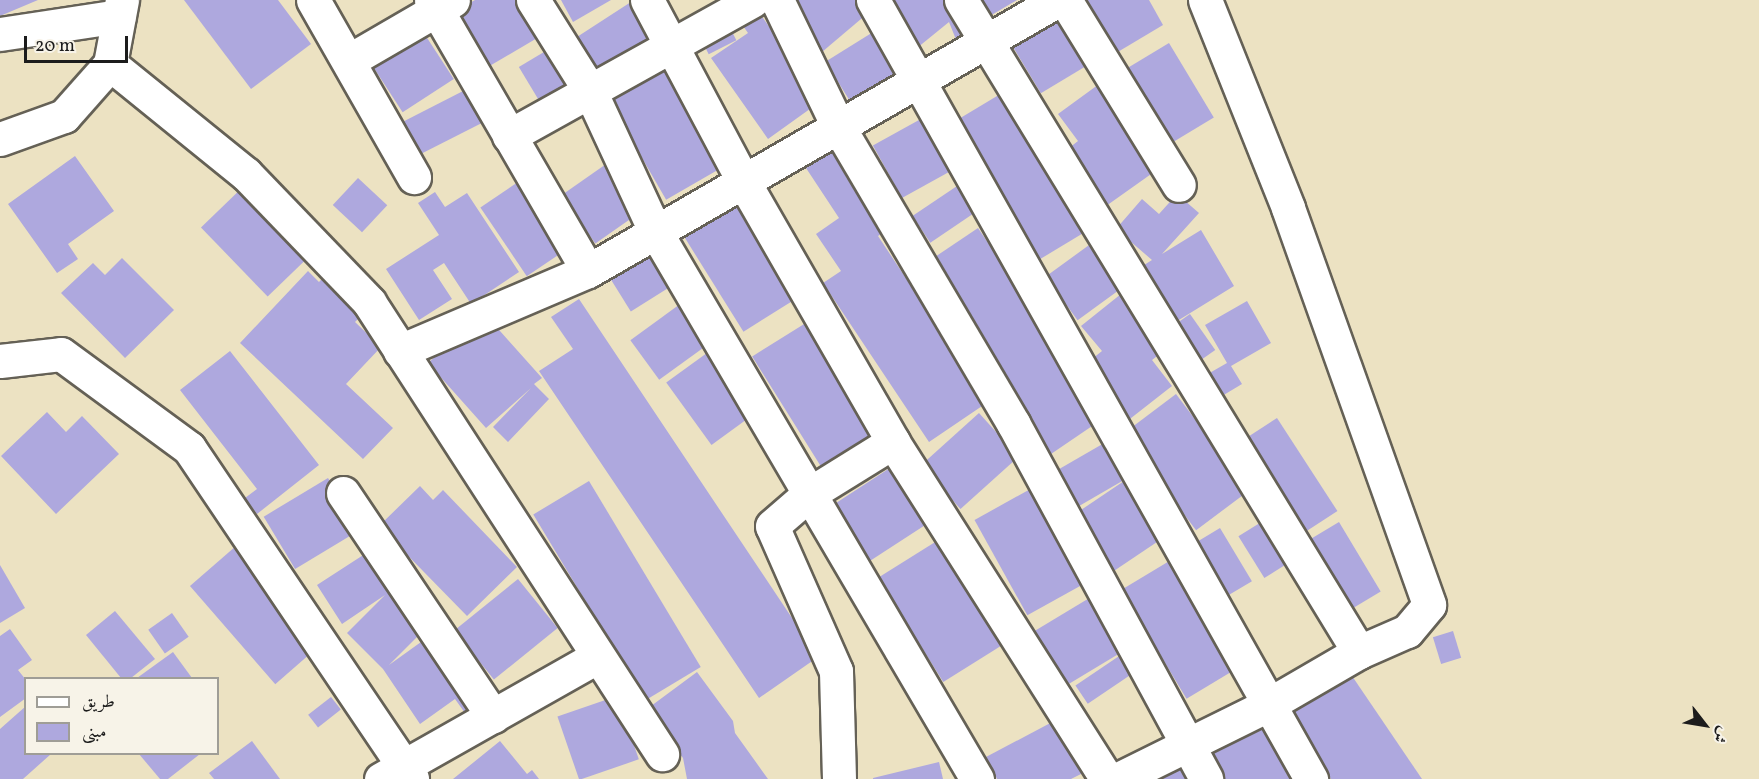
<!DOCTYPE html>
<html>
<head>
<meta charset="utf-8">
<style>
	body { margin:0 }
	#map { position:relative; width:1759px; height:779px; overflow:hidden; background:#ece2c2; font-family:Vollkorn,Amiri,serif }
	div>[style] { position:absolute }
	.building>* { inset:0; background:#aea8de; transform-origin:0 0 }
	.roads { filter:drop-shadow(2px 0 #656156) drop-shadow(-2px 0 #656156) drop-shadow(0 2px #656156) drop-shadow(0 -2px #656156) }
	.minor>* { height:33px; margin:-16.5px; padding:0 16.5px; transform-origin:16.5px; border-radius:16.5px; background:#fff }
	span { translate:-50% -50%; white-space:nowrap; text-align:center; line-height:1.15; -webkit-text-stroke:5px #f7f3e8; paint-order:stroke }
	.legend { position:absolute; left:24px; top:677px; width:195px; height:78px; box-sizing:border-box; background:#f7f3e8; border:2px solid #9f9d96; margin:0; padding:8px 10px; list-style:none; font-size:18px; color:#1c1c1c }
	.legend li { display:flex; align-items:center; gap:12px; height:30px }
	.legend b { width:30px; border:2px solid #9f9d96 }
	.north { position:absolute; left:1675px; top:695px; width:60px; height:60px; -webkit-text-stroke:4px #f7f3e8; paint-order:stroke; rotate:121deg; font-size:16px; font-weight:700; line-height:24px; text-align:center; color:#1c1c1c }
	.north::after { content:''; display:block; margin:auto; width:21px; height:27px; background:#1c1c1c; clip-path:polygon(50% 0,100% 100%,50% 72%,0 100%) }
	.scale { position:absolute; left:24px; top:36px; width:104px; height:27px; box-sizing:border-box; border:3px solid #1c1c1c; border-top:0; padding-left:8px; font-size:18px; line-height:21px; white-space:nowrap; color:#1c1c1c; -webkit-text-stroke:4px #f7f3e8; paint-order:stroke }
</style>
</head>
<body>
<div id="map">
	<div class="building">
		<div style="clip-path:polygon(0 0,38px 0,0 16px)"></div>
		<div style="clip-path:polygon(184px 0,278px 0,311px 44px,251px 89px)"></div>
		<div style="clip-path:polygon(475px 0,525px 0,544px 34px,481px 71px,449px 15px)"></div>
		<div style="clip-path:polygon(561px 0,611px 0,573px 22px)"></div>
		<div style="left:634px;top:0;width:49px;height:68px;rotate:57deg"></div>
		<div style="clip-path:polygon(780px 0,868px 0,874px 8px,822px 52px)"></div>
		<div style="clip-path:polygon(885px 0,953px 0,972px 34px,957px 42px,949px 22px,917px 48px)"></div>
		<div style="clip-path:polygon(971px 0,1017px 0,983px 20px)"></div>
		<div style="clip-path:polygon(1072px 0,1149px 0,1163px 25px,1106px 59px)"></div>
		<div style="left:1066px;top:7px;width:61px;height:66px;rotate:59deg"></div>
		<div style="clip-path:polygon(756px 8px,821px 101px,768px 139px,711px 58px,748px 33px,739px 20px)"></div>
		<div style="left:725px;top:18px;width:25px;height:31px;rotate:63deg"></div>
		<div style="left:420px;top:27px;width:62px;height:61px;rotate:57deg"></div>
		<div style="left:878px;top:29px;width:51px;height:62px;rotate:58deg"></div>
		<div style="left:1169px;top:43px;width:87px;height:60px;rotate:59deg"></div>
		<div style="left:554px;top:46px;width:49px;height:41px;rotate:59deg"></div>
		<div style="left:668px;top:59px;width:121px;height:72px;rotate:60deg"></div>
		<div style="clip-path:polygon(1106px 79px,1135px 120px,1123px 129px,1154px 172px,1099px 211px,1059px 156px,1078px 141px,1058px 114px)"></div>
		<div style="left:467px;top:89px;width:37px;height:73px;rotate:63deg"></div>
		<div style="left:1007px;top:90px;width:162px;height:66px;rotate:59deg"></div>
		<div style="left:928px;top:115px;width:60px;height:63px;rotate:61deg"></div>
		<div style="clip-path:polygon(838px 147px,891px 227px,878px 236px,988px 402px,929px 442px,823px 283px,841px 271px,816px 234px,839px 218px,806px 168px)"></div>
		<div style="clip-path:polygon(75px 156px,114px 211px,68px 244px,78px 259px,57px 273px,8px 204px)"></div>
		<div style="left:609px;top:162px;width:59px;height:58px;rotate:55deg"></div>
		<div style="left:358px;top:178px;width:40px;height:37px;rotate:43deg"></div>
		<div style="left:521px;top:180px;width:83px;height:49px;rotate:56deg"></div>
		<div style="left:963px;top:182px;width:32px;height:61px;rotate:56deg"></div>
		<div style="left:247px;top:183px;width:96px;height:64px;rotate:46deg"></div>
		<div style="left:735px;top:186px;width:128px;height:70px;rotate:58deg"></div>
		<div style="clip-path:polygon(435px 192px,445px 207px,467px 193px,519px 272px,471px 304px,444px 263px,433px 270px,452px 299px,419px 320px,386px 269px,439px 235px,418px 203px)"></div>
		<div style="clip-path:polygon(1177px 194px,1199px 213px,1162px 254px,1201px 230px,1234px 286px,1174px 323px,1141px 267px,1152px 260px,1116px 229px,1142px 199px,1159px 214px)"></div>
		<div style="clip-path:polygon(978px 228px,1071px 365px,1098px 422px,1051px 454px,923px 265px)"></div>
		<div style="left:648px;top:237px;width:54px;height:54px;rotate:58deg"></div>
		<div style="left:1096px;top:240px;width:54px;height:62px;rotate:54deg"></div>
		<div style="clip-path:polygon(122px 258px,174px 310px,125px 358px,61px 293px,93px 263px,105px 275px)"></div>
		<div style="clip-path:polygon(331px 269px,371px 306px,355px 322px,381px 347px,346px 384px,393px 428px,363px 459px,240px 343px,308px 271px,319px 282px)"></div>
		<div style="clip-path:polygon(1121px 294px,1165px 350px,1152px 360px,1172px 386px,1126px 422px,1082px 367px,1102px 351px,1081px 326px)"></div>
		<div style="clip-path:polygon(579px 299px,818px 657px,759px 698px,539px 371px,573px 349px,551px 317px)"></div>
		<div style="left:687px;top:299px;width:49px;height:70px;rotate:54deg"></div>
		<div style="clip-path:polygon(1247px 301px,1271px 343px,1231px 366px,1242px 384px,1212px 402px,1199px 379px,1227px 363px,1205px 325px)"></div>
		<div style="clip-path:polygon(484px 313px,542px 378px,534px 384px,549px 399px,508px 442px,493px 427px,531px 388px,486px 428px,428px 363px)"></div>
		<div style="left:1190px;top:314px;width:44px;height:27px;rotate:55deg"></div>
		<div style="left:809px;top:321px;width:138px;height:67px;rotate:58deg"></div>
		<div style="left:718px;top:345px;width:77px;height:64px;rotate:54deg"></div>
		<div style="clip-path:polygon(230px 351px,319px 465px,257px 514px,245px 498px,257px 489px,180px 390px)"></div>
		<div style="left:1176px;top:394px;width:121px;height:66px;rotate:53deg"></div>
		<div style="clip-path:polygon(47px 412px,66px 432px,82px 416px,119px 454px,56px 514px,1px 456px)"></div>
		<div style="left:979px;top:413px;width:59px;height:78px;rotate:48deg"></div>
		<div style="left:1277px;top:418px;width:111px;height:55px;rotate:57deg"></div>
		<div style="left:1106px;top:442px;width:42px;height:65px;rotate:60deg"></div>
		<div style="left:893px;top:466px;width:67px;height:78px;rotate:57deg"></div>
		<div style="left:328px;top:478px;width:61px;height:75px;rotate:59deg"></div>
		<div style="left:589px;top:481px;width:217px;height:65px;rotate:59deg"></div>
		<div style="left:1124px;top:481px;width:69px;height:66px;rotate:56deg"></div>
		<div style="clip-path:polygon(420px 486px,433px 500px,443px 490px,517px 567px,467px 616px,379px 526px)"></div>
		<div style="left:1034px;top:487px;width:109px;height:68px;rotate:61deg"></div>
		<div style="left:1263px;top:521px;width:49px;height:29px;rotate:58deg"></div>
		<div style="left:1339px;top:522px;width:81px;height:52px;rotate:59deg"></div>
		<div style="left:1220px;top:528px;width:62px;height:31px;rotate:59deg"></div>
		<div style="left:940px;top:539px;width:123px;height:73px;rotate:58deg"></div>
		<div style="left:236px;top:546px;width:130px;height:61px;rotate:49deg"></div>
		<div style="clip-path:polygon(371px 550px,430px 624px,389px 665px,428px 637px,475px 705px,465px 713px,455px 699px,420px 724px,383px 669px,347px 633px,385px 595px,342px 624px,317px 585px)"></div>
		<div style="left:1176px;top:557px;width:127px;height:64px;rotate:59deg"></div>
		<div style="clip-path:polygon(0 565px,25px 608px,0 623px)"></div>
		<div style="left:518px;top:579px;width:63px;height:82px;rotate:51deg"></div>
		<div style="left:1096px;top:594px;width:63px;height:75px;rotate:59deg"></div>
		<div style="clip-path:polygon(115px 611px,155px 659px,131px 678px,121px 678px,86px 635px)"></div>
		<div style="left:172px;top:613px;width:29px;height:29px;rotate:55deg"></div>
		<div style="clip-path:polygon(10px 629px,32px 660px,18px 670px,26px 680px,26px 698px,0 717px,0 636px)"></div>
		<div style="left:1453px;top:631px;width:28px;height:21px;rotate:73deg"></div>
		<div style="left:1131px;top:648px;width:22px;height:67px;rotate:56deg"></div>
		<div style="clip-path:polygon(173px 652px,192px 678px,137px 678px)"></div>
		<div style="clip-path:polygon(697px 672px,733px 721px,735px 733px,768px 779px,687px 779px,683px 758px,647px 709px)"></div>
		<div style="clip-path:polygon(1350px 673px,1422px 779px,1331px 779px,1288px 715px)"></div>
		<div style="left:617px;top:696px;width:67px;height:63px;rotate:71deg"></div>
		<div style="left:331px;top:697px;width:16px;height:29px;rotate:52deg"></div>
		<div style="clip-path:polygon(26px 706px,26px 754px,51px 754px,23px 779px,0 779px,0 729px)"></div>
		<div style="clip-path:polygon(1261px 709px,1303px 779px,1220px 779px,1200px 747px)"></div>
		<div style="clip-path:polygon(1056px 720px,1083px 773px,1071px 779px,997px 779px,986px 757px)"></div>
		<div style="clip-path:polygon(252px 741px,280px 779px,214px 779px,209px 773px)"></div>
		<div style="clip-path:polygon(500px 741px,527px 774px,532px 770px,539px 779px,453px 779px)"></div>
		<div style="clip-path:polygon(139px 754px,200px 754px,168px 779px,160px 779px)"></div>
		<div style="clip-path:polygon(1183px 757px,1197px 779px,1147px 779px)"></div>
		<div style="clip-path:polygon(939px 762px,943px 779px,873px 779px,873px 778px)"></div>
	</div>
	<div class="roads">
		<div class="minor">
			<div style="left:313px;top:0;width:204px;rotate:60.3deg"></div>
			<div style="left:431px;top:0;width:313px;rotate:59.9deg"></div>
			<div style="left:533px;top:0;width:107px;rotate:57.9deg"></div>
			<div style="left:590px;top:91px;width:152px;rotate:65.1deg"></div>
			<div style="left:654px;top:229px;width:638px;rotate:59.58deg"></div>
			<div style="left:647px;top:0;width:203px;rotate:62deg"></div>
			<div style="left:742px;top:179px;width:303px;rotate:60.1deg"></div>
			<div style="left:893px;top:442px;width:399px;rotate:57.6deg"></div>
			<div style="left:777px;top:0;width:140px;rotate:64.2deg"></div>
			<div style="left:838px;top:126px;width:345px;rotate:59.5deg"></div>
			<div style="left:1013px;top:423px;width:405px;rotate:61.5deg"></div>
			<div style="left:873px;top:0;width:894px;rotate:60.65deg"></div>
			<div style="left:961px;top:0;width:764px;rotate:58.6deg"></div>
			<div style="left:1359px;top:652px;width:105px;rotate:149.8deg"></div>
			<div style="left:1268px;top:705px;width:167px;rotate:153.7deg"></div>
			<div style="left:1065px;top:0;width:217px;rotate:58.4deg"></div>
			<div style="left:1205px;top:0;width:224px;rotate:68.2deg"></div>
			<div style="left:1288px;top:208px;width:421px;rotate:70.4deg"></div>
			<div style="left:1429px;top:605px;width:34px;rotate:130deg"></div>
			<div style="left:1407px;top:631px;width:52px;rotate:156.4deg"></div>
			<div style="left:0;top:34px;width:120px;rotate:-8.6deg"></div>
			<div style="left:350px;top:60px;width:119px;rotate:-30.2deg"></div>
			<div style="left:110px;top:64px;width:175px;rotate:39deg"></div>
			<div style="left:246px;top:174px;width:178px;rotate:46.1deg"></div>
			<div style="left:369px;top:302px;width:539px;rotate:57.05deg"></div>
			<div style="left:509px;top:136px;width:279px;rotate:-29.1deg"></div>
			<div style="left:0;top:139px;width:68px;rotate:-19.8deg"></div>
			<div style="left:64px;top:116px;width:69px;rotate:-48.5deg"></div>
			<div style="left:110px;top:64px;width:65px;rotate:-79.4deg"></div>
			<div style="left:400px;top:351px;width:204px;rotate:-23.1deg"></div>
			<div style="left:588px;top:271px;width:543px;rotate:-29.97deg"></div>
			<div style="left:0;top:361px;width:61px;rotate:-6.5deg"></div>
			<div style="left:61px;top:354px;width:159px;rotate:36.3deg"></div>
			<div style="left:189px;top:448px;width:399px;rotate:56deg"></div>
			<div style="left:343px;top:493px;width:269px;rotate:56.1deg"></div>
			<div style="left:381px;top:779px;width:248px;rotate:-29.5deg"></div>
			<div style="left:839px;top:779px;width:108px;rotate:-91.6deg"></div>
			<div style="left:836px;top:671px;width:158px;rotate:-113.8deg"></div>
			<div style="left:772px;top:526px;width:49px;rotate:-40.9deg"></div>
			<div style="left:809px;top:494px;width:99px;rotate:-31.8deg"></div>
		</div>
	</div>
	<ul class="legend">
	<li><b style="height:8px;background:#fff"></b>طريق</li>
	<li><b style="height:16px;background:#aea8de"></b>مبنى</li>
	</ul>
	<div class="north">ش</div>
	<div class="scale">20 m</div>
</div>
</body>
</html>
